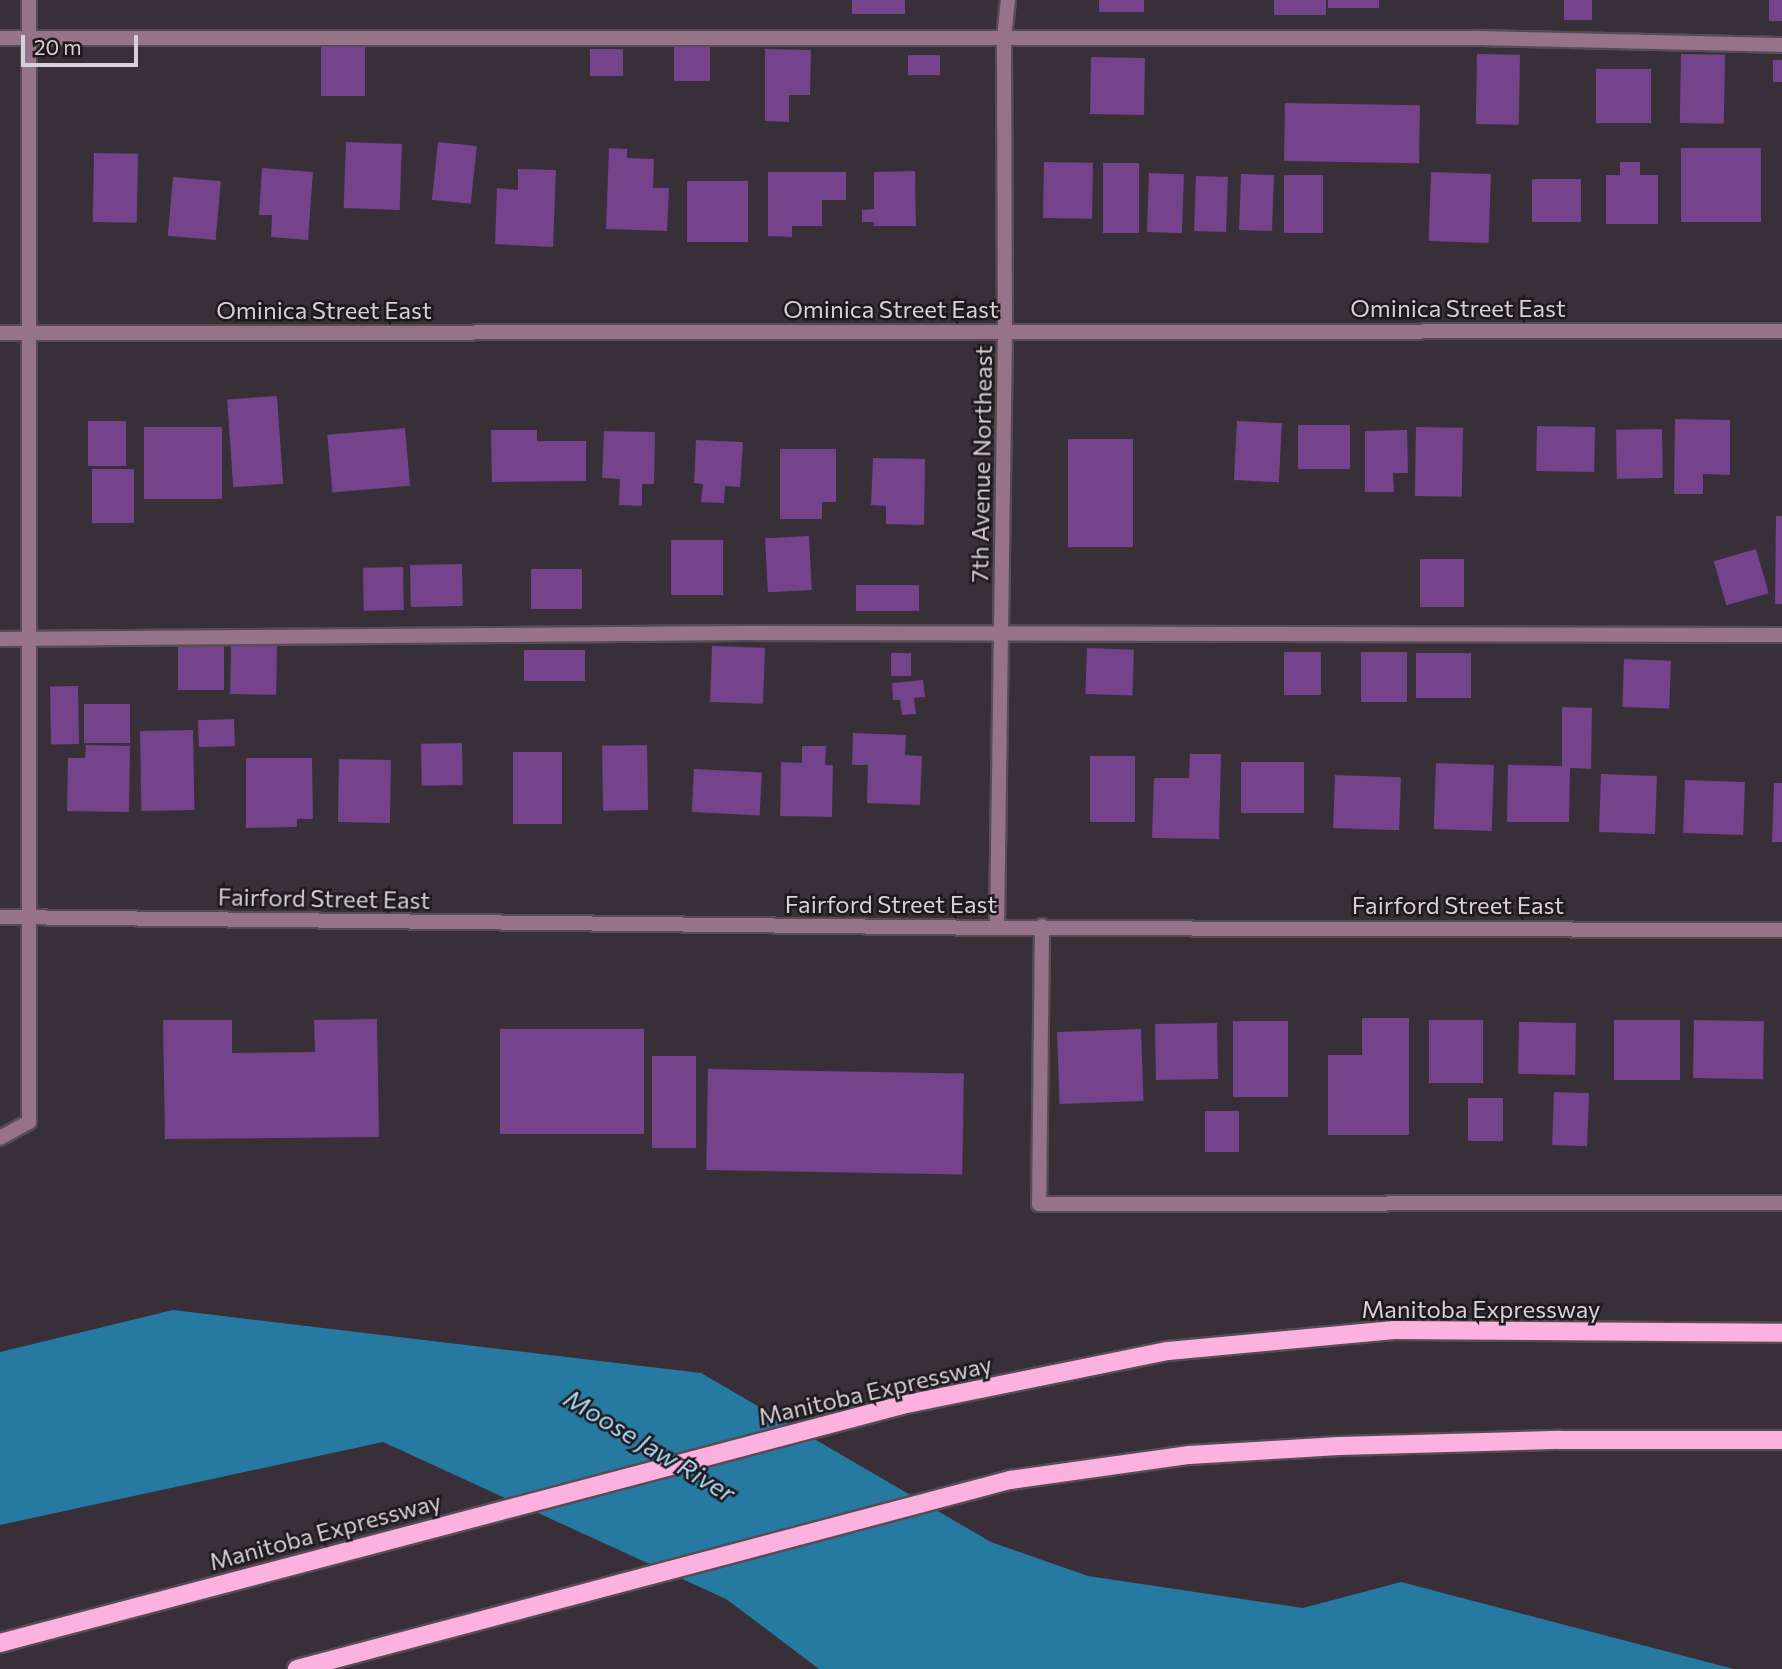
<!DOCTYPE html>
<html>
<head>
<meta charset="utf-8">
<style>
	body { margin:0 }
	#map { position:relative; width:1782px; height:1669px; overflow:hidden; background:#382f38; font-family:Commissioner,sans-serif }
	div>[style] { position:absolute }
	.water>* { inset:0; background:#2679a0 }
	.building>* { inset:0; background:#74438b; transform-origin:0 0 }
	.roads { filter:drop-shadow(2px 0 #554c55) drop-shadow(-2px 0 #554c55) drop-shadow(0 2px #554c55) drop-shadow(0 -2px #554c55) }
	.lane>* { height:14px; margin:-7px; padding:0 7px; transform-origin:7px; border-radius:7px; background:#977389 }
	.street>* { height:14px; margin:-7px; padding:0 7px; transform-origin:7px; border-radius:7px; background:#977389 }
	.primary>* { height:18px; margin:-9px; padding:0 9px; transform-origin:9px; border-radius:9px; background:#fcb1df }
	span { translate:-50% -50%; white-space:nowrap; text-align:center; line-height:1.15; -webkit-text-stroke:5px #1d191d; paint-order:stroke }
	.street-label { font-size:24px; color:#d7d1d7 }
	.water-label { font-size:26px; color:#abd9f4; font-style:italic }
	.scale { position:absolute; left:21px; top:35px; width:117px; height:32px; box-sizing:border-box; border:4px solid #d7d1d7; border-top:0; padding-left:9px; font-size:21px; line-height:24px; white-space:nowrap; color:#d7d1d7; -webkit-text-stroke:5px #1d191d; paint-order:stroke }
</style>
</head>
<body>
<div id="map">
	<div class="water">
		<div style="clip-path:polygon(173px 1310px,701px 1373px,991px 1542px,1088px 1576px,1303px 1608px,1401px 1582px,1734px 1669px,819px 1669px,726px 1599px,383px 1442px,0 1525px,0 1352px)"></div>
	</div>
	<div class="building">
		<div style="left:852px;top:0;width:53px;height:14px"></div>
		<div style="left:1099px;top:0;width:45px;height:12px"></div>
		<div style="left:1274px;top:0;width:52px;height:15px"></div>
		<div style="left:1328px;top:0;width:51px;height:8px"></div>
		<div style="left:1564px;top:0;width:28px;height:20px"></div>
		<div style="left:1769px;top:0;width:13px;height:21px"></div>
		<div style="left:321px;top:45px;width:44px;height:51px"></div>
		<div style="left:674px;top:46px;width:36px;height:35px"></div>
		<div style="left:590px;top:49px;width:33px;height:27px"></div>
		<div style="clip-path:polygon(765px 49px,811px 50px,810px 95px,789px 95px,789px 122px,765px 121px)"></div>
		<div style="left:1477px;top:54px;width:43px;height:70px;rotate:1deg"></div>
		<div style="left:1681px;top:54px;width:44px;height:69px;rotate:1deg"></div>
		<div style="left:908px;top:55px;width:32px;height:20px"></div>
		<div style="left:1091px;top:57px;width:54px;height:57px;rotate:1deg"></div>
		<div style="left:1773px;top:60px;width:9px;height:22px"></div>
		<div style="left:1596px;top:69px;width:55px;height:54px"></div>
		<div style="left:1285px;top:103px;width:135px;height:58px;rotate:1deg"></div>
		<div style="left:346px;top:142px;width:56px;height:66px;rotate:2deg"></div>
		<div style="left:438px;top:142px;width:39px;height:58px;rotate:6deg"></div>
		<div style="clip-path:polygon(609px 148px,627px 149px,627px 158px,654px 159px,653px 188px,669px 188px,667px 231px,606px 229px)"></div>
		<div style="left:1681px;top:148px;width:80px;height:74px"></div>
		<div style="left:94px;top:153px;width:44px;height:69px;rotate:1deg"></div>
		<div style="left:1044px;top:162px;width:49px;height:56px;rotate:1deg"></div>
		<div style="clip-path:polygon(1620px 162px,1640px 162px,1640px 175px,1658px 175px,1658px 224px,1606px 224px,1606px 175px,1620px 175px)"></div>
		<div style="left:1103px;top:163px;width:36px;height:70px"></div>
		<div style="clip-path:polygon(262px 168px,313px 172px,308px 240px,271px 237px,272px 215px,259px 215px)"></div>
		<div style="clip-path:polygon(518px 169px,556px 170px,553px 247px,495px 244px,497px 188px,518px 190px)"></div>
		<div style="clip-path:polygon(915px 171px,916px 226px,874px 226px,874px 222px,862px 222px,862px 210px,874px 209px,874px 172px)"></div>
		<div style="clip-path:polygon(768px 172px,846px 172px,846px 200px,822px 200px,822px 226px,792px 226px,792px 237px,768px 236px)"></div>
		<div style="left:1431px;top:172px;width:60px;height:69px;rotate:2deg"></div>
		<div style="left:1149px;top:173px;width:35px;height:59px;rotate:2deg"></div>
		<div style="left:1241px;top:174px;width:33px;height:56px;rotate:2deg"></div>
		<div style="left:1284px;top:175px;width:39px;height:58px"></div>
		<div style="left:1196px;top:176px;width:32px;height:55px;rotate:2deg"></div>
		<div style="left:173px;top:177px;width:48px;height:59px;rotate:5deg"></div>
		<div style="left:1532px;top:179px;width:49px;height:43px"></div>
		<div style="left:687px;top:181px;width:61px;height:61px"></div>
		<div style="left:277px;top:396px;width:88px;height:50px;rotate:86deg"></div>
		<div style="clip-path:polygon(1675px 419px,1730px 420px,1730px 475px,1703px 474px,1703px 494px,1674px 494px)"></div>
		<div style="left:88px;top:421px;width:38px;height:45px"></div>
		<div style="left:1237px;top:421px;width:45px;height:59px;rotate:3deg"></div>
		<div style="left:1298px;top:425px;width:52px;height:44px"></div>
		<div style="left:1537px;top:426px;width:58px;height:45px;rotate:1deg"></div>
		<div style="left:144px;top:427px;width:78px;height:72px"></div>
		<div style="left:1416px;top:427px;width:47px;height:69px;rotate:1deg"></div>
		<div style="left:405px;top:428px;width:58px;height:78px;rotate:85deg"></div>
		<div style="left:1662px;top:429px;width:49px;height:46px;rotate:89deg"></div>
		<div style="clip-path:polygon(491px 430px,537px 430px,537px 441px,586px 441px,586px 481px,492px 482px)"></div>
		<div style="clip-path:polygon(1407px 430px,1408px 473px,1393px 473px,1394px 492px,1365px 492px,1365px 431px)"></div>
		<div style="clip-path:polygon(604px 431px,655px 432px,654px 484px,642px 484px,642px 506px,619px 505px,620px 479px,602px 478px)"></div>
		<div style="left:1068px;top:439px;width:65px;height:108px"></div>
		<div style="clip-path:polygon(696px 440px,743px 442px,740px 487px,725px 486px,724px 503px,701px 502px,703px 484px,694px 483px)"></div>
		<div style="clip-path:polygon(780px 449px,836px 449px,836px 502px,822px 502px,822px 519px,780px 519px)"></div>
		<div style="clip-path:polygon(873px 458px,925px 459px,924px 525px,886px 524px,886px 506px,871px 505px)"></div>
		<div style="left:92px;top:469px;width:42px;height:54px"></div>
		<div style="clip-path:polygon(1776px 516px,1782px 516px,1782px 604px,1775px 604px)"></div>
		<div style="left:809px;top:536px;width:54px;height:44px;rotate:87deg"></div>
		<div style="left:671px;top:540px;width:52px;height:55px"></div>
		<div style="left:1756px;top:549px;width:46px;height:44px;rotate:74deg"></div>
		<div style="left:1420px;top:559px;width:44px;height:48px"></div>
		<div style="left:462px;top:564px;width:42px;height:52px;rotate:89deg"></div>
		<div style="left:403px;top:567px;width:43px;height:40px;rotate:89deg"></div>
		<div style="left:531px;top:569px;width:51px;height:40px"></div>
		<div style="left:919px;top:585px;width:26px;height:63px;rotate:90deg"></div>
		<div style="left:231px;top:644px;width:46px;height:50px;rotate:1deg"></div>
		<div style="left:178px;top:645px;width:46px;height:45px"></div>
		<div style="left:712px;top:646px;width:53px;height:56px;rotate:2deg"></div>
		<div style="left:1087px;top:648px;width:47px;height:46px;rotate:2deg"></div>
		<div style="left:524px;top:650px;width:61px;height:31px"></div>
		<div style="left:1284px;top:652px;width:37px;height:43px"></div>
		<div style="left:1361px;top:652px;width:46px;height:50px"></div>
		<div style="left:891px;top:653px;width:20px;height:23px"></div>
		<div style="left:1416px;top:653px;width:55px;height:45px"></div>
		<div style="left:1624px;top:659px;width:47px;height:48px;rotate:2deg"></div>
		<div style="clip-path:polygon(923px 680px,925px 697px,914px 698px,916px 714px,902px 715px,900px 700px,893px 700px,892px 683px)"></div>
		<div style="left:78px;top:686px;width:58px;height:28px;rotate:89deg"></div>
		<div style="left:84px;top:704px;width:46px;height:39px"></div>
		<div style="clip-path:polygon(1562px 707px,1592px 708px,1591px 769px,1570px 768px,1569px 822px,1507px 822px,1508px 765px,1562px 766px)"></div>
		<div style="left:234px;top:719px;width:27px;height:36px;rotate:88deg"></div>
		<div style="left:193px;top:730px;width:80px;height:53px;rotate:89deg"></div>
		<div style="clip-path:polygon(853px 733px,906px 735px,905px 755px,922px 756px,920px 805px,867px 803px,868px 765px,852px 765px)"></div>
		<div style="left:462px;top:743px;width:42px;height:41px;rotate:89deg"></div>
		<div style="clip-path:polygon(86px 745px,130px 746px,129px 812px,67px 811px,68px 758px,85px 758px)"></div>
		<div style="left:647px;top:745px;width:65px;height:45px;rotate:89deg"></div>
		<div style="clip-path:polygon(802px 746px,826px 746px,825px 765px,833px 765px,832px 817px,780px 816px,781px 762px,802px 763px)"></div>
		<div style="left:513px;top:752px;width:49px;height:72px"></div>
		<div style="clip-path:polygon(1190px 754px,1221px 754px,1219px 839px,1152px 838px,1154px 778px,1189px 778px)"></div>
		<div style="left:1090px;top:756px;width:45px;height:66px"></div>
		<div style="clip-path:polygon(246px 758px,312px 758px,313px 819px,297px 819px,297px 827px,246px 828px)"></div>
		<div style="left:339px;top:759px;width:52px;height:63px;rotate:1deg"></div>
		<div style="left:1304px;top:762px;width:51px;height:63px;rotate:90deg"></div>
		<div style="left:1436px;top:763px;width:58px;height:66px;rotate:2deg"></div>
		<div style="left:694px;top:769px;width:68px;height:43px;rotate:3deg"></div>
		<div style="left:1601px;top:774px;width:56px;height:58px;rotate:2deg"></div>
		<div style="left:1335px;top:775px;width:66px;height:53px;rotate:2deg"></div>
		<div style="left:1685px;top:780px;width:60px;height:53px;rotate:2deg"></div>
		<div style="clip-path:polygon(1774px 783px,1782px 783px,1782px 842px,1772px 842px)"></div>
		<div style="clip-path:polygon(1362px 1018px,1409px 1018px,1409px 1135px,1328px 1135px,1328px 1055px,1362px 1055px)"></div>
		<div style="clip-path:polygon(377px 1019px,379px 1137px,165px 1139px,163px 1020px,232px 1020px,232px 1053px,315px 1052px,314px 1020px)"></div>
		<div style="left:1429px;top:1020px;width:54px;height:63px"></div>
		<div style="left:1680px;top:1020px;width:60px;height:66px;rotate:90deg"></div>
		<div style="left:1694px;top:1020px;width:70px;height:58px;rotate:1deg"></div>
		<div style="left:1233px;top:1021px;width:55px;height:76px"></div>
		<div style="left:1519px;top:1022px;width:57px;height:52px;rotate:1deg"></div>
		<div style="left:1217px;top:1023px;width:56px;height:62px;rotate:89deg"></div>
		<div style="left:500px;top:1029px;width:144px;height:105px"></div>
		<div style="left:1141px;top:1029px;width:72px;height:84px;rotate:88deg"></div>
		<div style="left:652px;top:1056px;width:44px;height:92px"></div>
		<div style="left:708px;top:1069px;width:256px;height:101px;rotate:1deg"></div>
		<div style="left:1554px;top:1092px;width:35px;height:53px;rotate:2deg"></div>
		<div style="left:1468px;top:1098px;width:35px;height:43px"></div>
		<div style="left:1205px;top:1111px;width:34px;height:41px"></div>
	</div>
	<div class="roads">
		<div class="lane">
			<div style="left:0;top:38px;width:1475px"></div>
			<div style="left:1475px;top:38px;width:307px;rotate:1.3deg"></div>
			<div style="left:0;top:639px;width:745px;rotate:-0.46deg"></div>
			<div style="left:745px;top:633px;width:1037px;rotate:0.11deg"></div>
			<div style="left:1042px;top:926px;width:278px;rotate:90.6deg"></div>
			<div style="left:1039px;top:1204px;width:743px;rotate:-0.08deg"></div>
			<div style="left:0;top:1138px;width:33px;rotate:-29deg"></div>
		</div>
		<div class="street">
			<div style="left:0;top:333px;width:1782px;rotate:-0.06deg"></div>
			<div style="left:0;top:917px;width:997px;rotate:0.63deg"></div>
			<div style="left:997px;top:928px;width:785px;rotate:0.15deg"></div>
			<div style="left:997px;top:928px;width:596px;rotate:-89.23deg"></div>
			<div style="left:1005px;top:332px;width:294px;rotate:-90.2deg"></div>
			<div style="left:1004px;top:38px;width:38px;rotate:-84deg"></div>
			<div style="left:29px;top:1122px;width:1122px;rotate:-90deg"></div>
		</div>
		<div class="primary">
			<div style="left:0;top:1643px;width:933px;rotate:-14.78deg"></div>
			<div style="left:902px;top:1405px;width:271px;rotate:-11.5deg"></div>
			<div style="left:1168px;top:1351px;width:227px;rotate:-5.3deg"></div>
			<div style="left:1394px;top:1330px;width:388px;rotate:0.4deg"></div>
			<div style="left:297px;top:1669px;width:738px;rotate:-14.85deg"></div>
			<div style="left:1010px;top:1480px;width:181px;rotate:-8deg"></div>
			<div style="left:1189px;top:1455px;width:150px;rotate:-3.4deg"></div>
			<div style="left:1339px;top:1446px;width:221px;rotate:-1.6deg"></div>
			<div style="left:1560px;top:1440px;width:222px"></div>
		</div>
	</div>
	<div class="street-label">
		<span style="left:1458px;top:308px">Ominica Street East</span>
		<span style="left:891px;top:309px">Ominica Street East</span>
		<span style="left:324px;top:310px">Ominica Street East</span>
		<span style="left:981px;top:464px;rotate:-89deg">7th Avenue Northeast</span>
		<span style="left:324px;top:898px;rotate:1deg">Fairford Street East</span>
		<span style="left:891px;top:904px">Fairford Street East</span>
		<span style="left:1458px;top:905px">Fairford Street East</span>
		<span style="left:1481px;top:1309px">Manitoba Expressway</span>
		<span style="left:875px;top:1390px;rotate:-13deg">Manitoba Expressway</span>
		<span style="left:325px;top:1531px;rotate:-15deg">Manitoba Expressway</span>
	</div>
	<div class="water-label">
		<span style="left:650px;top:1445px;rotate:31deg">Moose Jaw River</span>
	</div>
	<div class="scale">20 m</div>
</div>
</body>
</html>
